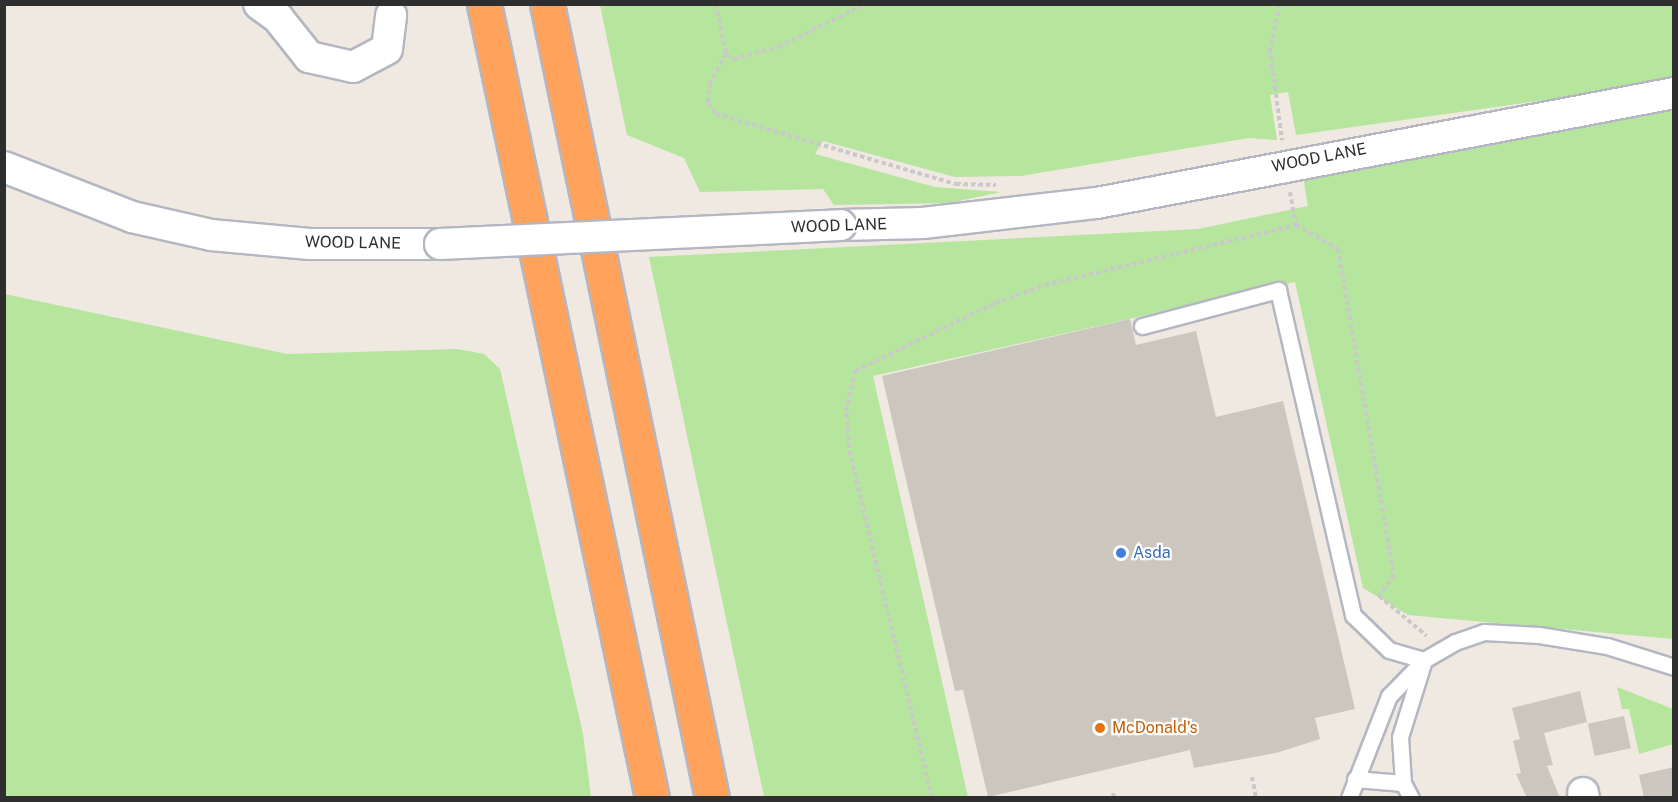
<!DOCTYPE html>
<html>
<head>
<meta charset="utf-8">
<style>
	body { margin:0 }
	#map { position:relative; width:1678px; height:802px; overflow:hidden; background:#efe9e1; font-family:"Public Sans",sans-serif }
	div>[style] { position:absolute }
	.green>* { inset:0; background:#b6e59e }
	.building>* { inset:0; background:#cbc7bf; transform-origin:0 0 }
	.path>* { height:4px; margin-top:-2px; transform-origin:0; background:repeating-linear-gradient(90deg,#c9c9c9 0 4.5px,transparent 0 7.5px) }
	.roads { filter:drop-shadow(2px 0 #b4b7c1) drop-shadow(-2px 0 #b4b7c1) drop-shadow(0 2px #b4b7c1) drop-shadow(0 -2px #b4b7c1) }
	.service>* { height:15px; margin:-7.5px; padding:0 7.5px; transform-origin:7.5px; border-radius:7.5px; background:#fff }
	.minor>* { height:30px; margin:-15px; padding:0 15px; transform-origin:15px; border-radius:15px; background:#fff }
	.motorway>* { height:33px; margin:-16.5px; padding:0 16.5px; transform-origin:16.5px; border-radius:16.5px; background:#ffa35c }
	.bridges { filter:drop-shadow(2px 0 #b4b7c1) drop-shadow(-2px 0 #b4b7c1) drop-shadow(0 2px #b4b7c1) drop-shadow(0 -2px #b4b7c1) }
	.minor-bridge>* { height:30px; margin:-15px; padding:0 15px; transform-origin:15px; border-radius:15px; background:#fff }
	.dots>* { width:16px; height:16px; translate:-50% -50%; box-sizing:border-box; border:3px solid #fff; border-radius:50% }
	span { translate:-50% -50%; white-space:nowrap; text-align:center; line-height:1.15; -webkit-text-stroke:4.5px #fff; paint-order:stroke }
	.street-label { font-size:16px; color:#2e2e2e }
	.shop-label { font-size:16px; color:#366cbe }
	.left { translate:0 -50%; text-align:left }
	.food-label { font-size:16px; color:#c56008 }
	.frame { position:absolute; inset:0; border:6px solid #2e2e2e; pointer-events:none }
</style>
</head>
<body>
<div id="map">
	<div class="green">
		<div style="clip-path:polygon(600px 5px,1673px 5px,1673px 82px,1296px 135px,1288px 92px,1270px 95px,1277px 140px,1249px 138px,1021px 176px,955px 177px,823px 141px,815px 154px,935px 187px,1001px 192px,949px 203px,834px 205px,823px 189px,700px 192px,684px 158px,627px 135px)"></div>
		<div style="clip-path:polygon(1673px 111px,1673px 639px,1408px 615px,1363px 588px,1295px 282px,873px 376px,968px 797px,764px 797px,649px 257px,1198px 229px,1308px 206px,1302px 171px)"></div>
		<div style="clip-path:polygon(5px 294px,287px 354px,457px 349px,484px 354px,500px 369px,583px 734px,591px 797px,5px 797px)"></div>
		<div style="clip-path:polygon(1617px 687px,1673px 709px,1673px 744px,1639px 754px,1629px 709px,1622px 709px)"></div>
	</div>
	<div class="building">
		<div style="clip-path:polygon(1130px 319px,1136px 345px,1196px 331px,1216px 417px,1283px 401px,1355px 709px,1315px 718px,1320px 739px,1276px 753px,1194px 768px,1190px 750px,988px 797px,963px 690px,955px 691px,882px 376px)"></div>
		<div style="clip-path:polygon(1580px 691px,1587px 722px,1544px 733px,1553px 765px,1547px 766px,1560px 798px,1527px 798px,1516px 774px,1521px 773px,1513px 741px,1520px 739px,1512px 708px)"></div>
		<div style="left:1624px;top:716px;width:33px;height:37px;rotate:78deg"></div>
		<div style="clip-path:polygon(1674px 767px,1674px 796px,1644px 798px,1639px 775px)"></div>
	</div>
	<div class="path">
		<div style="left:716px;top:4px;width:51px;rotate:78.7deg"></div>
		<div style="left:726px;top:54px;width:33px;rotate:119deg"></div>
		<div style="left:710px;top:83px;width:20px;rotate:96deg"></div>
		<div style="left:708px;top:103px;width:14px;rotate:54deg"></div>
		<div style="left:716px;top:114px;width:250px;rotate:16.3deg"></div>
		<div style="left:956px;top:184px;width:40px;rotate:1.4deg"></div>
		<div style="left:1280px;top:4px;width:46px;rotate:102.5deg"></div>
		<div style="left:1270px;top:49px;width:92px;rotate:82.5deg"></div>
		<div style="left:726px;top:54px;width:9px;rotate:36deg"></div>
		<div style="left:733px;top:59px;width:47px;rotate:-14.9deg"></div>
		<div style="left:778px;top:47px;width:97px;rotate:-26.3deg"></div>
		<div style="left:1290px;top:192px;width:34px;rotate:80deg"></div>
		<div style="left:1296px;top:225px;width:48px;rotate:29.7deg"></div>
		<div style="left:1338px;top:249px;width:331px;rotate:80.3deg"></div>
		<div style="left:1394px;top:575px;width:26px;rotate:126deg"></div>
		<div style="left:1379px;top:596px;width:62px;rotate:39.8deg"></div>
		<div style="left:1252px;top:777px;width:21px;rotate:79deg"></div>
		<div style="left:1113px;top:793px;width:5px;rotate:79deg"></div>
		<div style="left:932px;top:798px;width:353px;rotate:-103.4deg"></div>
		<div style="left:850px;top:455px;width:44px;rotate:-95.2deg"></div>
		<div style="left:846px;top:411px;width:41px;rotate:-77.3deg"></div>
		<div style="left:855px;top:371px;width:156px;rotate:-25.9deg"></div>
		<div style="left:995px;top:303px;width:53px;rotate:-19.8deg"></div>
		<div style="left:1045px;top:285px;width:258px;rotate:-13.4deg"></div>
	</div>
	<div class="roads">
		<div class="service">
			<div style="left:1142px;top:326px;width:141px;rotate:-14.8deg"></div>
			<div style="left:1278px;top:290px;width:334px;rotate:77deg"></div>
			<div style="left:1353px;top:615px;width:50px;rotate:44.2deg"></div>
			<div style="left:1389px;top:650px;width:36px;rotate:16deg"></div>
			<div style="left:1355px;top:779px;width:48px;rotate:4.8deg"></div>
			<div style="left:1349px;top:798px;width:110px;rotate:-68.6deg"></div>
			<div style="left:1389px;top:696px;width:50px;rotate:-45.8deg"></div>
			<div style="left:1424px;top:660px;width:36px;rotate:-30deg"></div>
			<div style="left:1455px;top:642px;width:31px;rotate:-19deg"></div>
			<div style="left:1484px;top:632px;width:55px;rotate:3.1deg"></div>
			<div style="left:1539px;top:635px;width:69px;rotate:9.2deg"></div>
			<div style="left:1607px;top:646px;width:70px;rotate:17.4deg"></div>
			<div style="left:1411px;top:798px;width:17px;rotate:-118deg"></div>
			<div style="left:1403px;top:783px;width:46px;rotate:-93.7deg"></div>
			<div style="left:1400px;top:737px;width:77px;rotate:-72.7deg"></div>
		</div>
		<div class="minor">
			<div style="left:259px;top:4px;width:24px;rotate:36deg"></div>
			<div style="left:278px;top:18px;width:50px;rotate:51.5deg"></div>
			<div style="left:309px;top:57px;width:45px;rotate:12.8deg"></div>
			<div style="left:353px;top:67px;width:38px;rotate:-28deg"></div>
			<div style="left:387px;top:49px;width:34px;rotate:-83deg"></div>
			<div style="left:4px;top:167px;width:137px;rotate:21.3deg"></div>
			<div style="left:132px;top:217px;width:81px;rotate:12.8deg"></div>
			<div style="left:211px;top:235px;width:99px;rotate:5.2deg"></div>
			<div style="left:310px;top:244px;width:130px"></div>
			<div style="left:841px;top:225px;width:82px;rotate:-1.4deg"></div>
			<div style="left:923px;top:223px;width:175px;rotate:-6.6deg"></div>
			<div style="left:1097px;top:203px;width:587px;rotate:-10.79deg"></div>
			<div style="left:1583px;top:793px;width:5px;rotate:79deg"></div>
		</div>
		<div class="motorway">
			<div style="left:484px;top:4px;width:812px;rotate:78.05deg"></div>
			<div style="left:547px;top:4px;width:811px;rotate:78.26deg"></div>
		</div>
	</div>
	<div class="bridges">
		<div class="minor-bridge">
			<div style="left:440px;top:244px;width:401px;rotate:-2.7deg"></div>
		</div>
	</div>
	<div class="dots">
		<div style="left:1121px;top:553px;background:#3f7fe0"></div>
		<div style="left:1100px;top:728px;background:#e8710a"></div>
	</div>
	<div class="street-label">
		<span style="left:1319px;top:158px;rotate:-11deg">WOOD LANE</span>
		<span style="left:839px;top:226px;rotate:-2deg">WOOD LANE</span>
		<span style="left:353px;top:243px;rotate:1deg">WOOD LANE</span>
	</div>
	<div class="shop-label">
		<span class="left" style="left:1133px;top:553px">Asda</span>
	</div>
	<div class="food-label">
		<span class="left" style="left:1112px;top:728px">McDonald's</span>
	</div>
	<div class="frame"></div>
</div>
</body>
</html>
